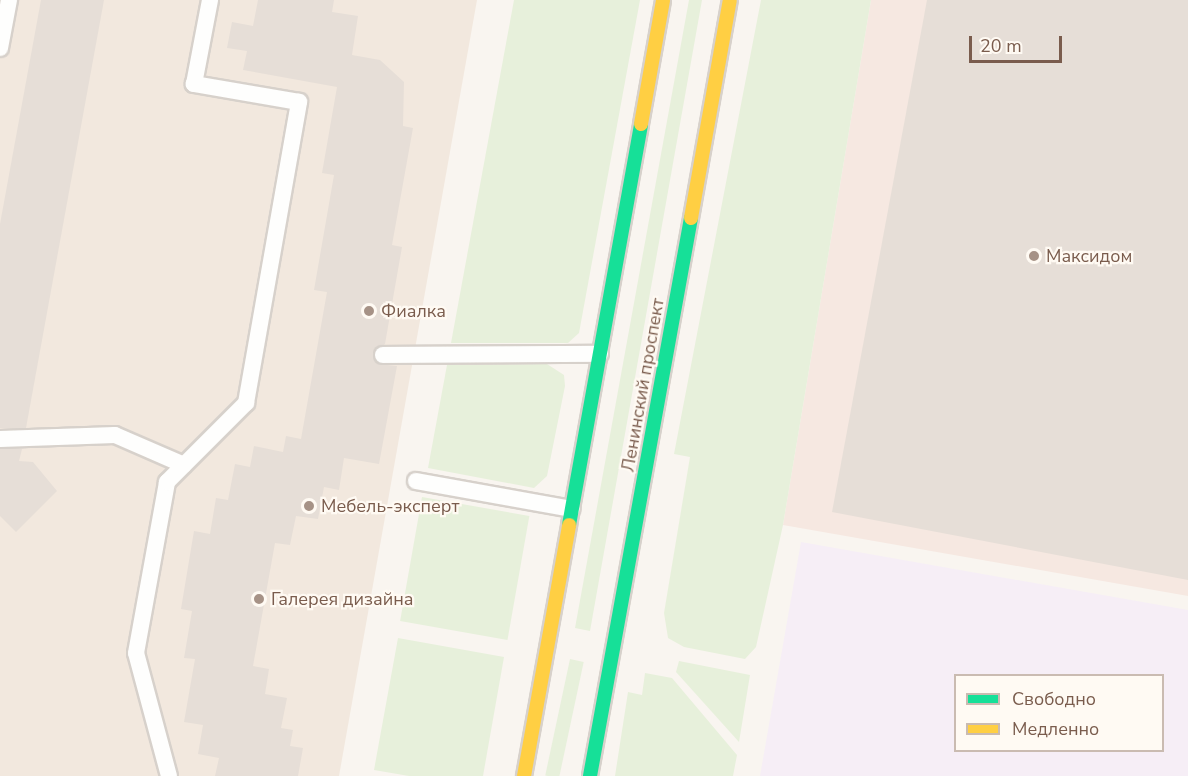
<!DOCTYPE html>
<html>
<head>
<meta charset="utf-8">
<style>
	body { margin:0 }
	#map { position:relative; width:1188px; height:776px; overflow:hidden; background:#f9f5f0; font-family:"Nunito Sans",sans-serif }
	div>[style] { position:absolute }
	.residential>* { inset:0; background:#f2e8de }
	.commercial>* { inset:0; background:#f6e8e1 }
	.education>* { inset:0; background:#f6eef6 }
	.green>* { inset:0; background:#e7f0db; transform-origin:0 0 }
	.building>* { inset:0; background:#e6ded7 }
	.roads { filter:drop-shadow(2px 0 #d7d1cb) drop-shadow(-2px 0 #d7d1cb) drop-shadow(0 2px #d7d1cb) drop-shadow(0 -2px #d7d1cb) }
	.lane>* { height:16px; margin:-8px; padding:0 8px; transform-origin:8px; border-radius:8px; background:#fefefd }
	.fast>* { height:14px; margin:-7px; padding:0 7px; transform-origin:7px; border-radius:7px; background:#16e098 }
	.slow>* { height:14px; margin:-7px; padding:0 7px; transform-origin:7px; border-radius:7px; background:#ffcf43 }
	.dots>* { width:16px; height:16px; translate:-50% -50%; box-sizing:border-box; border:3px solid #fffaf3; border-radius:50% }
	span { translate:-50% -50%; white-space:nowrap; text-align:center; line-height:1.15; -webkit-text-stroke:4.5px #fffaf3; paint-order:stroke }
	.poi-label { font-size:18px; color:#7a5c4d }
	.left { translate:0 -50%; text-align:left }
	.street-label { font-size:18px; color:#7a5c4d }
	.legend { position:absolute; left:954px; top:674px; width:210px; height:78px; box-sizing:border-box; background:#fffaf3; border:2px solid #cabbb1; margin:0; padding:8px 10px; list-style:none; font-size:18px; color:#7a5c4d }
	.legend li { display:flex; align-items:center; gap:12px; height:30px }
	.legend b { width:30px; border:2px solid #cabbb1 }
	.scale { position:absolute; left:969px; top:36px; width:93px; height:27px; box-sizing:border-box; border:3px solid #7a5c4d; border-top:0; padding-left:8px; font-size:18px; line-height:21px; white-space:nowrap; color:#7a5c4d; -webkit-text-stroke:4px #fffaf3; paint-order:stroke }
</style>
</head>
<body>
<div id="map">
	<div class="residential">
		<div style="clip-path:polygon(0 0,477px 0,339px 776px,0 776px)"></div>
	</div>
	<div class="commercial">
		<div style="clip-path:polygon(871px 0,1188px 0,1188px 596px,783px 525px)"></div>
	</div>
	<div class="education">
		<div style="clip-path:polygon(evenodd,801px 542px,1188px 610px,1188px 776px,760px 776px,801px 542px,956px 676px,1162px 676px,1162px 750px,956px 750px,956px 676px)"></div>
	</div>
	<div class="green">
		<div style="clip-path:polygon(514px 0,640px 0,579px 333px,568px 343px,451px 343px)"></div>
		<div style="clip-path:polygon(689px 0,702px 0,590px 631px,575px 628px)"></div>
		<div style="clip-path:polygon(761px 0,871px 0,783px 525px,756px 647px,745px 659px,684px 647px,668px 638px,664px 613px,690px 457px,674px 454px)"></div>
		<div style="clip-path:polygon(547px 364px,564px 375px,565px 386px,547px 476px,534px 488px,428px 468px,447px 365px)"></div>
		<div style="left:422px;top:497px;width:109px;height:126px;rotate:10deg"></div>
		<div style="clip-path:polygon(398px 638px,504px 657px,483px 776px,409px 776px,374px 770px)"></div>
		<div style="left:570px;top:659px;width:14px;height:119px;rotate:12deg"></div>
		<div style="clip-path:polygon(679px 661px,750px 675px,739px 742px,676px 672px)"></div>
		<div style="clip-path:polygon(645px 673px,672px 678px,737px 755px,733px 776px,615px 776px,628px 692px,642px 695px)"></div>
	</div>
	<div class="building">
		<div style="clip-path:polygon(41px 0,104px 0,26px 428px,0 428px,0 224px)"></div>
		<div style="clip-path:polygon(258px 0,334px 0,332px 12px,358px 16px,352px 55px,380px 60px,404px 82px,403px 126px,413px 128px,392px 245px,402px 247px,385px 344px,373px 354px,378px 364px,397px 366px,379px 464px,344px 458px,339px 490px,324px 487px,318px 519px,296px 516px,290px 545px,275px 543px,253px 666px,269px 669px,265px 694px,287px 698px,281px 728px,293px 730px,290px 746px,303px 748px,298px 776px,215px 776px,219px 758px,198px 754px,203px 725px,184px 722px,195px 659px,184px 658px,192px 611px,181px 609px,194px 531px,210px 534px,216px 498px,228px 500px,235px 464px,250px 467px,254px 446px,283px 452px,286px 436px,301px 439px,327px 292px,314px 290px,334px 175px,322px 173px,337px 87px,243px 70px,247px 51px,227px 48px,232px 22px,253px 26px)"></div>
		<div style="clip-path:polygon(927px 0,1188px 0,1188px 580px,832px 512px)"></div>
		<div style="clip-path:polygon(0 449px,22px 449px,19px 461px,33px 462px,57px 491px,16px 532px,0 516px)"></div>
	</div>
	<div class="roads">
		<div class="lane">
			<div style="left:0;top:48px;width:49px;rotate:-79.4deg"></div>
			<div style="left:383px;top:355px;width:217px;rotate:-0.3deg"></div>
			<div style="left:0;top:439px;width:115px;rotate:-2deg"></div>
			<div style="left:115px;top:435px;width:75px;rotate:23.5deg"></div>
			<div style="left:416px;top:481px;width:158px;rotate:10.2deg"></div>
			<div style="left:169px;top:776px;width:127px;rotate:-105deg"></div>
			<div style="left:136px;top:653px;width:174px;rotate:-79.7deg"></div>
			<div style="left:167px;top:482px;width:112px;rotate:-45deg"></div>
			<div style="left:246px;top:403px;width:306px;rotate:-80deg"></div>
			<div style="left:299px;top:102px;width:107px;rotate:-170.3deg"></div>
			<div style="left:194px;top:84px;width:86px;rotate:-79.2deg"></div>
		</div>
		<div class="fast">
			<div style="left:569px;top:525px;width:407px;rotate:-79.8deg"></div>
			<div style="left:590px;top:776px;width:567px;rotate:-79.74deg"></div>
		</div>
		<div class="slow">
			<div style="left:641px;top:124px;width:126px;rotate:-79.9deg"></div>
			<div style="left:691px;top:218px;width:221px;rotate:-79.9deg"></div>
			<div style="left:524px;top:776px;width:255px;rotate:-79.8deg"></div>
		</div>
	</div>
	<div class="dots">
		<div style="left:1034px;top:256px;background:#a69286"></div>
		<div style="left:369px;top:311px;background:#a69286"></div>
		<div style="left:309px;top:506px;background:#a69286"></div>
		<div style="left:259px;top:599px;background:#a69286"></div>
	</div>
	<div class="poi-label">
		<span class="left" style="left:1046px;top:256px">Максидом</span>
		<span class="left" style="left:381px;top:311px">Фиалка</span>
		<span class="left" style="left:321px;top:506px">Мебель-эксперт</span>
		<span class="left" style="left:271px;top:599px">Галерея дизайна</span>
	</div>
	<div class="street-label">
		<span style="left:643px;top:385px;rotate:-80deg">Ленинский проспект</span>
	</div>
	<ul class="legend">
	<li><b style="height:8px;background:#16e098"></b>Свободно</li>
	<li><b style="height:8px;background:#ffcf43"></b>Медленно</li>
	</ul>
	<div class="scale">20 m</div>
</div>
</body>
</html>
